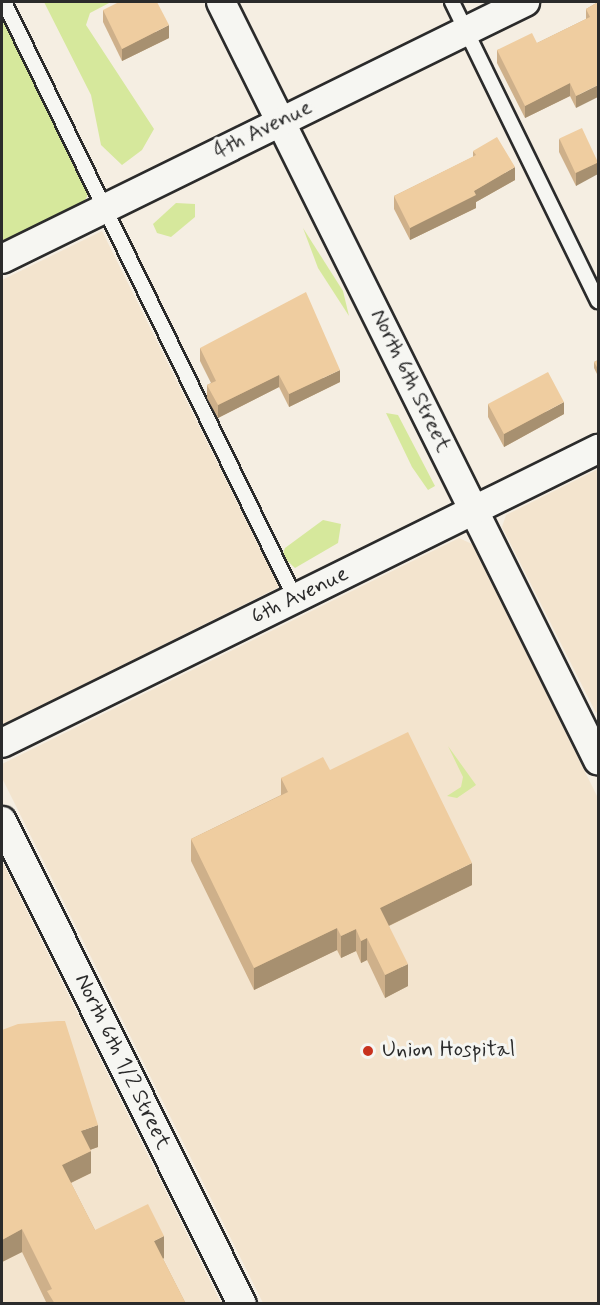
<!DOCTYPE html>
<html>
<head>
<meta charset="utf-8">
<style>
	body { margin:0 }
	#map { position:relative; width:600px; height:1305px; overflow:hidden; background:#f5eee2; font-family:Mynerve,sans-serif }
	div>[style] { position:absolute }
	.built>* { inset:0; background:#f3e4ce }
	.green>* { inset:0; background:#d6e89c }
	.roads { filter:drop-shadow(2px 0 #2b2b2b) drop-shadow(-2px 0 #2b2b2b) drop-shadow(0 2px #2b2b2b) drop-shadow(0 -2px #2b2b2b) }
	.lane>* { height:14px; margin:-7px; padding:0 7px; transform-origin:7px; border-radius:7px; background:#f6f6f2 }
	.street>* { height:28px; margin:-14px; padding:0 14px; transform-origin:14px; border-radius:14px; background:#f6f6f2 }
	.wall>* { inset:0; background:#ceb08a }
	.shaded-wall>* { inset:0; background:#a79070 }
	.building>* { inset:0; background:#efcda0; transform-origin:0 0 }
	.dots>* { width:16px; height:16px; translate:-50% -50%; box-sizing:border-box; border:3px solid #f6f6f2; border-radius:50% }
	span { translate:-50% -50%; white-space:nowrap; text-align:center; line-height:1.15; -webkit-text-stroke:6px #f6f6f2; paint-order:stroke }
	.street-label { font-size:22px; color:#2b2b2b }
	.poi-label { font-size:22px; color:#2b2b2b }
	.left { translate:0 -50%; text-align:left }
	.frame { position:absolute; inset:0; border:3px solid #2b2b2b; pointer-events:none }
</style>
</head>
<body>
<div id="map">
	<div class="built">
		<div style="clip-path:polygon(102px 231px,279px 587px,2px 725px,2px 280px)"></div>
		<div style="clip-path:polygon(598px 469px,598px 711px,596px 713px,502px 527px,506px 515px)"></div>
		<div style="clip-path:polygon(459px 538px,472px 544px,598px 798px,598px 1303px,263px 1303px,2px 778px,2px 764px)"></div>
		<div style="clip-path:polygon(2px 861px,221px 1303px,2px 1303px)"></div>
	</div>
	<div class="green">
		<div style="clip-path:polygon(44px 2px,111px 2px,90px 13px,86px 25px,154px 129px,142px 150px,122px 165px,101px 145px,91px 95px)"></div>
		<div style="clip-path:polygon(2px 9px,89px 193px,84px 202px,2px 242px)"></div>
		<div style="clip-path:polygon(176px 203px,195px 204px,195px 217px,171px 237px,157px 233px,153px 224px)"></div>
		<div style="clip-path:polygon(303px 228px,343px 291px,349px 316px,318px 268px)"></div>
		<div style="clip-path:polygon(386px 413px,398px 415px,435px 486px,428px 490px,412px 467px)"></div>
		<div style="clip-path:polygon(323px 520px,341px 524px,338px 543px,295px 568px,282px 556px,285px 548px)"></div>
		<div style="clip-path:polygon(448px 746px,476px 785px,457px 798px,447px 796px,461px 787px,463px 777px)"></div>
	</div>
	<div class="roads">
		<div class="lane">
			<div style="left:4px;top:2px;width:663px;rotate:63.98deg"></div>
			<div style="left:452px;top:2px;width:333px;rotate:64deg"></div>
		</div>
		<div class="street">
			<div style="left:221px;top:2px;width:847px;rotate:63.56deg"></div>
			<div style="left:2px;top:259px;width:583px;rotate:-26.17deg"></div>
			<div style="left:2px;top:743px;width:665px;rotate:-26.26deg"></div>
			<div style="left:2px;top:821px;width:539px;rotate:63.58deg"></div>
		</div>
	</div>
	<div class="wall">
		<div style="clip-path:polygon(598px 2px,576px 108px,570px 96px,525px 118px,497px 63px,497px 50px,537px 43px,586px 19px,586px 9px)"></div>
		<div style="clip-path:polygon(103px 10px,169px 38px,122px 61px,103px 22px)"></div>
		<div style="clip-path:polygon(559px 139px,598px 162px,576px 186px,559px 152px)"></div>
		<div style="clip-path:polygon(473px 151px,515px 180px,476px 202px,476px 208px,410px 240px,394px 209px,394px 196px,473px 157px)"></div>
		<div style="clip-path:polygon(200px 348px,340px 382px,289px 407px,279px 387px,218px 418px,207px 398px,207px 385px,211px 383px,200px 361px)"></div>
		<div style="clip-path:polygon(598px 360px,598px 376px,594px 368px,594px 362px)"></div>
		<div style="clip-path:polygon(488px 404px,564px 414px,504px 447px,488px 417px)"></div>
		<div style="clip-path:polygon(330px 770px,472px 885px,389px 926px,408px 986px,385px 998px,367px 960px,361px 963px,356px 951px,341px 958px,337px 950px,254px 990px,191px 861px,191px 839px,281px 795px,281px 778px)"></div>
		<div style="clip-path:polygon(2px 1030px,98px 1147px,90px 1150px,91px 1173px,71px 1183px,95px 1230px,164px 1258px,163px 1259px,186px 1304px,47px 1304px,22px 1252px,2px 1262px)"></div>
	</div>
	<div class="shaded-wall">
		<div style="clip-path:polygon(169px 25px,169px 38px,122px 61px,122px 49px)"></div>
		<div style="clip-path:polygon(570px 83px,570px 96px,525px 118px,525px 106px)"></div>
		<div style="clip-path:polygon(598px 85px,598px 97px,576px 108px,576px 96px)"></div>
		<div style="clip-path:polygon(598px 162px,598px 174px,576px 186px,576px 173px)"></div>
		<div style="clip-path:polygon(515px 167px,515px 180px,476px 202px,476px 208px,410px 240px,410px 228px)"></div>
		<div style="clip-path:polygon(340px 370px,340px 382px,289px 407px,289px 394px)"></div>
		<div style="clip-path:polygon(279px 375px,279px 387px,218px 418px,218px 405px)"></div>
		<div style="clip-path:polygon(564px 402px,564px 414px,504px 447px,504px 434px)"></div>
		<div style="clip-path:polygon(472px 863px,472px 885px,380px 930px,380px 908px)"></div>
		<div style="clip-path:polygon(337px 928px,337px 950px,254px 990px,254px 968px)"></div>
		<div style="clip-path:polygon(356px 929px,356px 951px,341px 958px,341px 936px)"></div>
		<div style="clip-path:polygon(367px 938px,367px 960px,361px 963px,361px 941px)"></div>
		<div style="clip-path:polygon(408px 964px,408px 986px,385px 998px,385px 975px)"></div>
		<div style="clip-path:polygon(98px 1125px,98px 1147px,81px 1153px,81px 1131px)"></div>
		<div style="clip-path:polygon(91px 1151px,91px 1173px,62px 1187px,62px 1165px)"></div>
		<div style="clip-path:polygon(22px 1229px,22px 1252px,2px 1262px,2px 1240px)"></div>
		<div style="clip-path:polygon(164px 1236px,164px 1258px,154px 1263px,154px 1241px)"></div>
	</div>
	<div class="building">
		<div style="clip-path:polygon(119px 2px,157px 2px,169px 25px,122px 49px,103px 10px)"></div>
		<div style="clip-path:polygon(598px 2px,598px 85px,576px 96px,570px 83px,525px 106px,497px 50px,532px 33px,537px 43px,590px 17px,586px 9px)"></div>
		<div style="left:582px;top:128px;width:38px;height:25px;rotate:65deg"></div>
		<div style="clip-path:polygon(497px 137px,515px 167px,474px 191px,476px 195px,410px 228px,394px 196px,476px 155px,473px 151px)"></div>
		<div style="clip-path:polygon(306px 292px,340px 370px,289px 394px,279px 375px,218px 405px,207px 385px,216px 381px,200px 348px)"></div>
		<div style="clip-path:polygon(598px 360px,598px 369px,594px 362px)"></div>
		<div style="left:548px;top:372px;width:34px;height:68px;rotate:62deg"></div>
		<div style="clip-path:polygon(408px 732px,472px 863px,380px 908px,408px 964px,385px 975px,367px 938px,361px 941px,356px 929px,341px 936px,337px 928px,254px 968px,191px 839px,288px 792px,281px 778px,323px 757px,330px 770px)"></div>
		<div style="clip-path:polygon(58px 1021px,65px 1021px,98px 1125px,81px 1131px,91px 1151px,62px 1165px,95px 1230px,148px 1204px,164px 1236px,154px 1241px,186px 1304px,55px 1304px,47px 1291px,52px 1289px,22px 1229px,2px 1240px,2px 1030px,18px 1024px)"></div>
	</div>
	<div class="dots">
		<div style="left:368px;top:1051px;background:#c8321e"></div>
	</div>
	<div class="street-label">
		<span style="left:263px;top:130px;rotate:-26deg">4th Avenue</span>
		<span style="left:410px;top:381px;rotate:64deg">North 6th Street</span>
		<span style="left:300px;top:596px;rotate:-26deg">6th Avenue</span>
		<span style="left:122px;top:1062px;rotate:64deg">North 6th 1/2 Street</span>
	</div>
	<div class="poi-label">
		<span class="left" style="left:382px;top:1051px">Union Hospital</span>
	</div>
	<div class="frame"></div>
</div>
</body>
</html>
